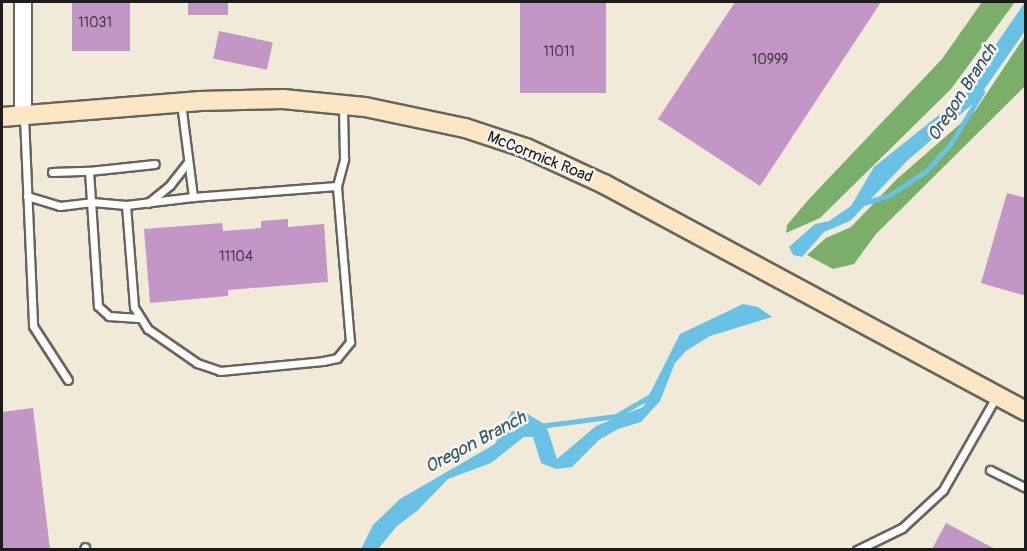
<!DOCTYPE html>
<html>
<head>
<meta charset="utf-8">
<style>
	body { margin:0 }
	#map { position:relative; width:1027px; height:551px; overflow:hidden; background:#f1ead8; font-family:Pangolin,sans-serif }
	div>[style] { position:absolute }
	.forest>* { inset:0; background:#7aae6a }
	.water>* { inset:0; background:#69c1e6 }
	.stream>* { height:5px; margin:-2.5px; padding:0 2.5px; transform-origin:2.5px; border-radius:2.5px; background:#69c1e6 }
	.building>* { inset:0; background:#c397c5; transform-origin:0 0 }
	.roads { filter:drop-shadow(2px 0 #67645e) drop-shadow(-2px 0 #67645e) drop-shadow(0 2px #67645e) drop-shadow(0 -2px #67645e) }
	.service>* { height:7px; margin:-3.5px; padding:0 3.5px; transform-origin:3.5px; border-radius:3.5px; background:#fff }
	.tertiary>* { height:16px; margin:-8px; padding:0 8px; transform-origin:8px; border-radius:8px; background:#fff }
	.secondary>* { height:18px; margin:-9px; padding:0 9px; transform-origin:9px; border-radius:9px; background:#fce6c4 }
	span { translate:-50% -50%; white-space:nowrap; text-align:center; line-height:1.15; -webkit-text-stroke:5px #f6f6f2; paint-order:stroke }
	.number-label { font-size:14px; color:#463b46 }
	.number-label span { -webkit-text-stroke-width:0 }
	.street-label { font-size:16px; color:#1c1c1c }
	.water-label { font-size:18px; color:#375663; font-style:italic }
	.frame { position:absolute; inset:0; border:3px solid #1c1c1c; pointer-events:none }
</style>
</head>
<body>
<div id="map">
	<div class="forest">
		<div style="clip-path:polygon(982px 2px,1015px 2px,951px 89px,820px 218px,786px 233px,787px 225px,809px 199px,942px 59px)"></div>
		<div style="clip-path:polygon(1025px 36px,1025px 86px,876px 234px,854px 264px,833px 269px,807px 255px,826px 238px,851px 227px,897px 179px,975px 111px)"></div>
	</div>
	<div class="water">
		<div style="clip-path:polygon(1025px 2px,1025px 31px,976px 101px,907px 161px,850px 221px,824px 232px,802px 257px,793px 255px,789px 247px,815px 224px,829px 221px,851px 206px,874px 167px,975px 86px,988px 56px)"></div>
		<div style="clip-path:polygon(743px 304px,758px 307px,772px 317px,710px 336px,686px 351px,675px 363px,660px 401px,641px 422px,618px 429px,599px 440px,572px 467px,556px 469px,541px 463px,533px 437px,524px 437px,491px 463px,448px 479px,417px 511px,397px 526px,378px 549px,361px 549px,373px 525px,400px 499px,495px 444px,512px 411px,524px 412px,546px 425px,557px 459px,596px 426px,643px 407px,680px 334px)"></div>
	</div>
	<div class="stream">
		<div style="left:864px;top:203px;width:27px;rotate:-17deg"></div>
		<div style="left:890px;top:195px;width:43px;rotate:-33.7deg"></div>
		<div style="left:926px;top:171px;width:38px;rotate:-48deg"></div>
		<div style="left:951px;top:143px;width:60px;rotate:-58.7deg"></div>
		<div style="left:539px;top:426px;width:78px;rotate:-7.4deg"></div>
		<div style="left:616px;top:416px;width:44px;rotate:-30.1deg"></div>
		<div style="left:418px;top:492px;width:21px;rotate:-31deg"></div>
	</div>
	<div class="building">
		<div style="left:72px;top:2px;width:58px;height:49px"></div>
		<div style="left:188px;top:2px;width:40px;height:13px"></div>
		<div style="left:520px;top:2px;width:86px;height:91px"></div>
		<div style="clip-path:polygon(735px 2px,881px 2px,760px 186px,658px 119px)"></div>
		<div style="left:219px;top:31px;width:55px;height:28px;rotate:12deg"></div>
		<div style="clip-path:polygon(1007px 193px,1026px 198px,1026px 296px,981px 283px)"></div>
		<div style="clip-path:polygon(288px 219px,288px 227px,324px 224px,328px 282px,228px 290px,228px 296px,150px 303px,144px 229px,222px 223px,223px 231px,261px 228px,261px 221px)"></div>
		<div style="clip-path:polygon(33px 408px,50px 549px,2px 549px,2px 412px)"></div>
		<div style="clip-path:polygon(946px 523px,995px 549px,932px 549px)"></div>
	</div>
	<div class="roads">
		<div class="service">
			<div style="left:181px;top:103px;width:95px;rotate:82.7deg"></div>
			<div style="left:193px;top:197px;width:67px;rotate:173.2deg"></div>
			<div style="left:126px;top:205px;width:102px;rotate:85.5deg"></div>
			<div style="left:134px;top:307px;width:26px;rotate:58deg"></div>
			<div style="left:148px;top:329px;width:60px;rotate:34.8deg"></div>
			<div style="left:197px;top:363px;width:24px;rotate:19deg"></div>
			<div style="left:220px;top:371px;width:103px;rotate:-5.5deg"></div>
			<div style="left:323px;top:361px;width:14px;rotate:-12deg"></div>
			<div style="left:337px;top:358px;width:21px;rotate:-51deg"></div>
			<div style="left:350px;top:342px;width:157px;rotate:-94.8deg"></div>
			<div style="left:337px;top:186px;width:28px;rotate:-75deg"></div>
			<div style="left:344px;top:159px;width:52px;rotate:-91.1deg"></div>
			<div style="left:24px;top:117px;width:209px;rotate:87.5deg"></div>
			<div style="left:33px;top:326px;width:64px;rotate:57.1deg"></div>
			<div style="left:89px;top:171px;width:66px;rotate:-6.1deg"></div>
			<div style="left:52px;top:172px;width:37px;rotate:-2deg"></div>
			<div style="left:89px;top:171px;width:135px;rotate:86.2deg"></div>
			<div style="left:98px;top:306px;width:15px;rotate:42deg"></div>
			<div style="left:109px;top:316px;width:29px;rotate:4deg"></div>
			<div style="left:27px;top:196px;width:34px;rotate:17deg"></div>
			<div style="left:60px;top:206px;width:32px;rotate:-7deg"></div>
			<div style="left:92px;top:202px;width:34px;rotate:5deg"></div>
			<div style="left:193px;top:197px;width:144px;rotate:-4.4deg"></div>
			<div style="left:148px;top:203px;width:28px;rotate:-39deg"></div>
			<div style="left:170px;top:185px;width:29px;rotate:-52deg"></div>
			<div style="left:990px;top:470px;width:40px;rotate:26.6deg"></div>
			<div style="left:84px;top:550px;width:3px;rotate:-72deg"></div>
			<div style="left:857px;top:550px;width:50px;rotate:-26.1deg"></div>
			<div style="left:902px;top:528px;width:56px;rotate:-42.8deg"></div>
			<div style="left:943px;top:490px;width:107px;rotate:-60.3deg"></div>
		</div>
		<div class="tertiary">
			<div style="left:23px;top:2px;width:113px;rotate:90deg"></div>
		</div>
		<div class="secondary">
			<div style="left:2px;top:117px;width:199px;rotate:-4.6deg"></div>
			<div style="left:200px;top:101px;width:83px;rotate:-1.4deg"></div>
			<div style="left:283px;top:99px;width:82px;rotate:5.6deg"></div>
			<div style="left:365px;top:107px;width:102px;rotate:11.9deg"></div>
			<div style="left:465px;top:128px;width:64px;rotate:18.2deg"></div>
			<div style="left:526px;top:148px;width:86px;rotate:24.8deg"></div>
			<div style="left:604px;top:184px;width:479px;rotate:28.3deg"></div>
		</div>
	</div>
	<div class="number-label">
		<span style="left:95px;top:23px">11031</span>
		<span style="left:559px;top:52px">11011</span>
		<span style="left:770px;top:60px">10999</span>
		<span style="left:236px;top:257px">11104</span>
	</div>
	<div class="street-label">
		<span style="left:540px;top:157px;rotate:22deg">McCormick Road</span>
	</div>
	<div class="water-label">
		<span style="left:963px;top:93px;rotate:-57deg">Oregon Branch</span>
		<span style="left:476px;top:443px;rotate:-28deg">Oregon Branch</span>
	</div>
	<div class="frame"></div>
</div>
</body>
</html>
